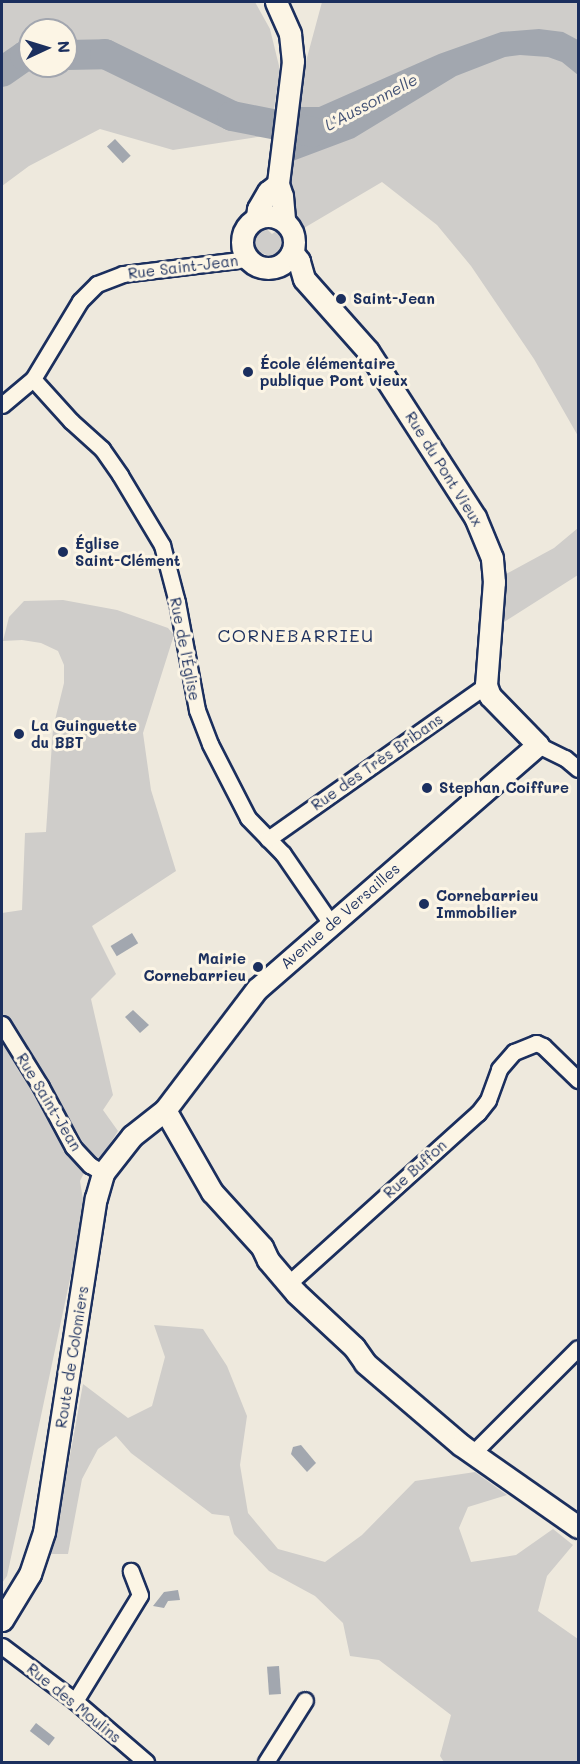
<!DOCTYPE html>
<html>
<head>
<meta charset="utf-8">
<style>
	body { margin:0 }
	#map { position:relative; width:580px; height:1764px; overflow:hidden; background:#eee9dd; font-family:Mali,sans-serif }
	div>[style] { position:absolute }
	.green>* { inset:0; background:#cfcdca }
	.water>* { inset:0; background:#a2a7af; transform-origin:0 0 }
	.river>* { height:30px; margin:-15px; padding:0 15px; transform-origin:15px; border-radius:15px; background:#a2a7af }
	.roads { filter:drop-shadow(2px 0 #1b2f5e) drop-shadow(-2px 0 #1b2f5e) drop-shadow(0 2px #1b2f5e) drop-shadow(0 -2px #1b2f5e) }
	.street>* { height:15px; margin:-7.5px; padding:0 7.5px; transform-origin:7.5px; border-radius:7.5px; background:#fcf5e5 }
	.secondary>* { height:21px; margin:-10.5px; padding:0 10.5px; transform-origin:10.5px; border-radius:10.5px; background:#fcf5e5 }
	.secondary>.ring { margin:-10.5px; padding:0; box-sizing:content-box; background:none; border:21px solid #fcf5e5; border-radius:50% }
	.dots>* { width:16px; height:16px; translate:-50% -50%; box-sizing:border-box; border:3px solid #fcf5e5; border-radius:50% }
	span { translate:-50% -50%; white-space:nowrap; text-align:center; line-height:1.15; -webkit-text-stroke:6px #fcf5e5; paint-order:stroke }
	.street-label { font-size:15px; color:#1b2f5e }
	.poi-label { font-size:15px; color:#1b2f5e; font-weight:700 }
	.left { translate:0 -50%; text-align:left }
	.right { translate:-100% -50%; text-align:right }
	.water-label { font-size:16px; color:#445376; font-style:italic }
	.quarter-label { font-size:18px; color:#1b2f5e; letter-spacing:1.5px }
	.frame { position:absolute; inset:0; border:3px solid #1b2f5e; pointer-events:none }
	.north { position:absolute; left:18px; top:18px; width:60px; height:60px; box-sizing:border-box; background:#fcf5e5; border:2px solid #a2a6af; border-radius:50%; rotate:86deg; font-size:16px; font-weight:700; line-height:24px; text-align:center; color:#1b2f5e }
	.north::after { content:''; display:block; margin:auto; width:21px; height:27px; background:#1b2f5e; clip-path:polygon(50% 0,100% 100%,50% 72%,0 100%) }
</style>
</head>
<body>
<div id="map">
	<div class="green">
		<div style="clip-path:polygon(evenodd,2px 2px,255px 2px,270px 29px,280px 70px,270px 135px,173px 150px,100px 129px,29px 166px,2px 186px,2px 2px,30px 30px,66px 30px,66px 66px,30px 66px,30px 30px)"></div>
		<div style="clip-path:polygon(322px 2px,578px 2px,578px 436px,534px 359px,471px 266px,437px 225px,382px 182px,304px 228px,290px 212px,287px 192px,301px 80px)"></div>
		<div style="clip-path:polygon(265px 227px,272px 234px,278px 230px,283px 243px,276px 254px,269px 256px,257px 251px,254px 244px,258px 231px)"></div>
		<div style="clip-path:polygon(578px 528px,578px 575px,504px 622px,506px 574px,554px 548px)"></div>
		<div style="clip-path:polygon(63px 600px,117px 610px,168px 628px,174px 635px,143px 733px,151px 790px,176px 871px,92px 926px,116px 974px,91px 999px,113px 1095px,103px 1110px,118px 1131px,101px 1158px,92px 1157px,80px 1181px,84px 1206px,80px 1232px,7px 1576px,2px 1583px,2px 913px,22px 910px,25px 833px,46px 832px,53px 728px,64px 683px,64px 665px,58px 651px,41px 643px,22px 640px,3px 641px,9px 617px,24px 601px)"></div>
		<div style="clip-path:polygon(154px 1325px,203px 1329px,227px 1366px,247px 1416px,240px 1465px,248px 1513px,278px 1549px,325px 1562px,362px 1535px,415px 1481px,475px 1472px,507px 1495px,468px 1507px,459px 1528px,471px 1562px,516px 1555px,553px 1529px,573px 1545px,547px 1576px,538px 1611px,578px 1639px,578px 1762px,444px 1762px,440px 1756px,451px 1715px,379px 1660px,350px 1656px,343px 1623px,315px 1596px,269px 1571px,234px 1534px,229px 1516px,212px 1514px,131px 1453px,116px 1436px,98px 1449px,82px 1479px,68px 1554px,44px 1554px,55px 1538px,83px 1384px,128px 1418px,152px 1406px,165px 1357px)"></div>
	</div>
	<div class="water">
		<div style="clip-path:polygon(539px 29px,563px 32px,578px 40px,578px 75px,562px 62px,548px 57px,520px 55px,505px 57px,456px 76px,354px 138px,290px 162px,296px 107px,319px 107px,439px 54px,501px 32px)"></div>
		<div style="left:115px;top:139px;width:23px;height:11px;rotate:47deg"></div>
		<div style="left:132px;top:933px;width:12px;height:25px;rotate:59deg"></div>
		<div style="clip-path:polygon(133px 1010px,149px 1025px,140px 1033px,125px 1017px)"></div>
		<div style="clip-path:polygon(301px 1445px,316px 1463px,307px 1472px,291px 1454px,293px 1447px)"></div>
		<div style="clip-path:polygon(178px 1590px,180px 1600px,168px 1601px,164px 1608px,153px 1606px,164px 1592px)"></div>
		<div style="left:279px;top:1666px;width:28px;height:12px;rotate:86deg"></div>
		<div style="left:36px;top:1723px;width:24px;height:10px;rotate:38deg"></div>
	</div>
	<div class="river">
		<div style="left:66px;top:55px;width:39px;rotate:-1deg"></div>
		<div style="left:105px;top:54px;width:141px;rotate:26deg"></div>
		<div style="left:232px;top:116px;width:83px;rotate:11.2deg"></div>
		<div style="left:2px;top:72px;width:28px;rotate:-35deg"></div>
		<div style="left:25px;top:56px;width:5px"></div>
	</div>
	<div class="roads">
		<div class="street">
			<div style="left:33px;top:379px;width:57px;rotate:47.9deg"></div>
			<div style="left:71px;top:421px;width:42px;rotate:42.1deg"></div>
			<div style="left:102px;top:449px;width:32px;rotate:55deg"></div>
			<div style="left:120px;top:475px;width:82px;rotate:59deg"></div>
			<div style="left:162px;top:545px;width:59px;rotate:75.3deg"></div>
			<div style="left:177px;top:602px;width:110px;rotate:79.5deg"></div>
			<div style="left:197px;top:710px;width:36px;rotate:69deg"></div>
			<div style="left:210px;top:744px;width:83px;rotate:62.8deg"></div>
			<div style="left:248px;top:818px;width:50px;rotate:45.8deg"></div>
			<div style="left:283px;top:854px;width:86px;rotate:55.4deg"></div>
			<div style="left:2px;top:405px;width:40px;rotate:-40deg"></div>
			<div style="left:33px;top:379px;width:91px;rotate:-58.9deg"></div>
			<div style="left:80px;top:301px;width:24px;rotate:-45deg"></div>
			<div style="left:97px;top:284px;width:28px;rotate:-21deg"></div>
			<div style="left:123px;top:274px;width:125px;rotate:-6.9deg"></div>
			<div style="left:538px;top:745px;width:30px;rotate:26deg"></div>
			<div style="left:565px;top:758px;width:17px;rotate:40deg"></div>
			<div style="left:268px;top:839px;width:267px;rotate:-35.2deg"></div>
			<div style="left:2px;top:1024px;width:74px;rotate:58.2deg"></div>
			<div style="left:41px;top:1087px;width:68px;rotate:61.9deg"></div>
			<div style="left:73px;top:1147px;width:25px;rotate:47deg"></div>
			<div style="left:90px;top:1165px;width:15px;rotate:32deg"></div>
			<div style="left:289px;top:1283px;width:254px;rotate:-42deg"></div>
			<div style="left:478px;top:1113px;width:16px;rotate:-52deg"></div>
			<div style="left:488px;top:1100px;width:33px;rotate:-70deg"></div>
			<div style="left:499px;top:1069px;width:23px;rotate:-49deg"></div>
			<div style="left:514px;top:1052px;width:24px;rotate:-22deg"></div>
			<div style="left:536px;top:1043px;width:8px;rotate:23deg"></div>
			<div style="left:543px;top:1046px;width:49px;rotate:44.2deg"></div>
			<div style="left:473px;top:1453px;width:148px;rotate:-45deg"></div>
			<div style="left:2px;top:1646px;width:91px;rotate:37deg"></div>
			<div style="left:75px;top:1701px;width:94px;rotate:40.7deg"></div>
			<div style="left:75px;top:1701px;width:124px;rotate:-58.5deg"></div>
			<div style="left:140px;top:1595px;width:26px;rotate:-111deg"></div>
			<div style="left:266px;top:1762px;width:73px;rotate:-57.8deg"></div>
		</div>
		<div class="secondary">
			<div style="left:276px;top:2px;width:35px;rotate:66deg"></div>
			<div style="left:290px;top:34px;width:27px;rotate:84deg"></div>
			<div style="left:293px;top:61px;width:124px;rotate:97deg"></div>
			<div style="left:278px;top:184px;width:13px;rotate:72deg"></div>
			<div style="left:282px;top:196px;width:25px;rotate:85deg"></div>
			<div class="ring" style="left:242px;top:216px;width:31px;height:31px"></div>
			<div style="left:257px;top:217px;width:8px;rotate:-83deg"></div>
			<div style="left:258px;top:209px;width:20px;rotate:-60deg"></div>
			<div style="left:268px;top:192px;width:13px;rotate:-39deg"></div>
			<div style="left:165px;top:1110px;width:95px;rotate:60.2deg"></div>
			<div style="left:212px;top:1192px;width:74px;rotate:47.7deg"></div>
			<div style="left:262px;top:1247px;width:14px;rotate:65deg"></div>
			<div style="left:268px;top:1260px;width:43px;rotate:49.7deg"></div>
			<div style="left:296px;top:1293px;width:79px;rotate:43deg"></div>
			<div style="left:354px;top:1347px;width:19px;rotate:55deg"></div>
			<div style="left:365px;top:1363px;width:126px;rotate:40.5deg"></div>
			<div style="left:461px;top:1445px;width:143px;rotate:35deg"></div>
			<div style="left:2px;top:1620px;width:54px;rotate:-58.7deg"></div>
			<div style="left:30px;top:1574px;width:44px;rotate:-71.6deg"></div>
			<div style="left:44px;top:1532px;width:338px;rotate:-81.2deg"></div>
			<div style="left:96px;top:1198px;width:26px;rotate:-74deg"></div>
			<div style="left:103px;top:1173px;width:47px;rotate:-51.9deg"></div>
			<div style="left:132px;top:1136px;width:42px;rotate:-38.2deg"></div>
			<div style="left:165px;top:1110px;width:152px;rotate:-52.8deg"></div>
			<div style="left:257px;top:989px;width:372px;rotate:-41deg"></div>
			<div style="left:538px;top:745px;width:69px;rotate:-134.4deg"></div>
			<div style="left:490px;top:696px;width:12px;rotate:-110deg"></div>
			<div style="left:486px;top:685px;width:103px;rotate:-85.6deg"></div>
			<div style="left:494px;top:582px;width:24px;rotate:-95deg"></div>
			<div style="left:492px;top:558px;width:44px;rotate:-112.5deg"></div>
			<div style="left:475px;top:517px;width:197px;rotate:-122.8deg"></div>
			<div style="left:368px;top:351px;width:96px;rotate:-131.6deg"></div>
			<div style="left:304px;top:279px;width:19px;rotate:-106deg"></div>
			<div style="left:299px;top:261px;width:11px;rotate:-128deg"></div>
		</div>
	</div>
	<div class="dots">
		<div style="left:341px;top:299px;background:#1b2f5e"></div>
		<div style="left:248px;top:372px;background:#1b2f5e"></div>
		<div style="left:63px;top:552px;background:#1b2f5e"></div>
		<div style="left:19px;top:734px;background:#1b2f5e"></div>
		<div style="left:427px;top:788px;background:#1b2f5e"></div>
		<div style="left:424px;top:904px;background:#1b2f5e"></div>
		<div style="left:258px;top:967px;background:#1b2f5e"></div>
	</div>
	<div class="street-label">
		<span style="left:183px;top:267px;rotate:-7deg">Rue Saint-Jean</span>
		<span style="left:444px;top:469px;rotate:58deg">Rue du Pont Vieux</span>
		<span style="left:185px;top:649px;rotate:79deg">Rue de l'Église</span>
		<span style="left:377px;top:762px;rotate:-35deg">Rue des Très Bribans</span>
		<span style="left:340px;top:916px;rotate:-41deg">Avenue de Versailles</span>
		<span style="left:49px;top:1102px;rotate:59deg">Rue Saint-Jean</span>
		<span style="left:415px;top:1169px;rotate:-42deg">Rue Buffon</span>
		<span style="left:72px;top:1357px;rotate:-81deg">Route de Colomiers</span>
		<span style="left:74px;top:1703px;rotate:39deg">Rue des Moulins</span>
	</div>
	<div class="poi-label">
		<span class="left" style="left:353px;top:299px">Saint-Jean</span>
		<span class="left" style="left:260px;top:372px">École élémentaire<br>publique Pont vieux</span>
		<span class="left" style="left:75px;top:552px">Église<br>Saint-Clément</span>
		<span class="left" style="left:31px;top:734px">La Guinguette<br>du BBT</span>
		<span class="left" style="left:439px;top:788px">Stephan Coiffure</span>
		<span class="left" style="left:436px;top:904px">Cornebarrieu<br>Immobilier</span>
		<span class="right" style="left:246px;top:967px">Mairie<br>Cornebarrieu</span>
	</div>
	<div class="water-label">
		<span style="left:371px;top:102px;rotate:-28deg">L'Aussonnelle</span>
	</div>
	<div class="quarter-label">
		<span style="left:296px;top:635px">CORNEBARRIEU</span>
	</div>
	<div class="frame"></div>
	<div class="north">N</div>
</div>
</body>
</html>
